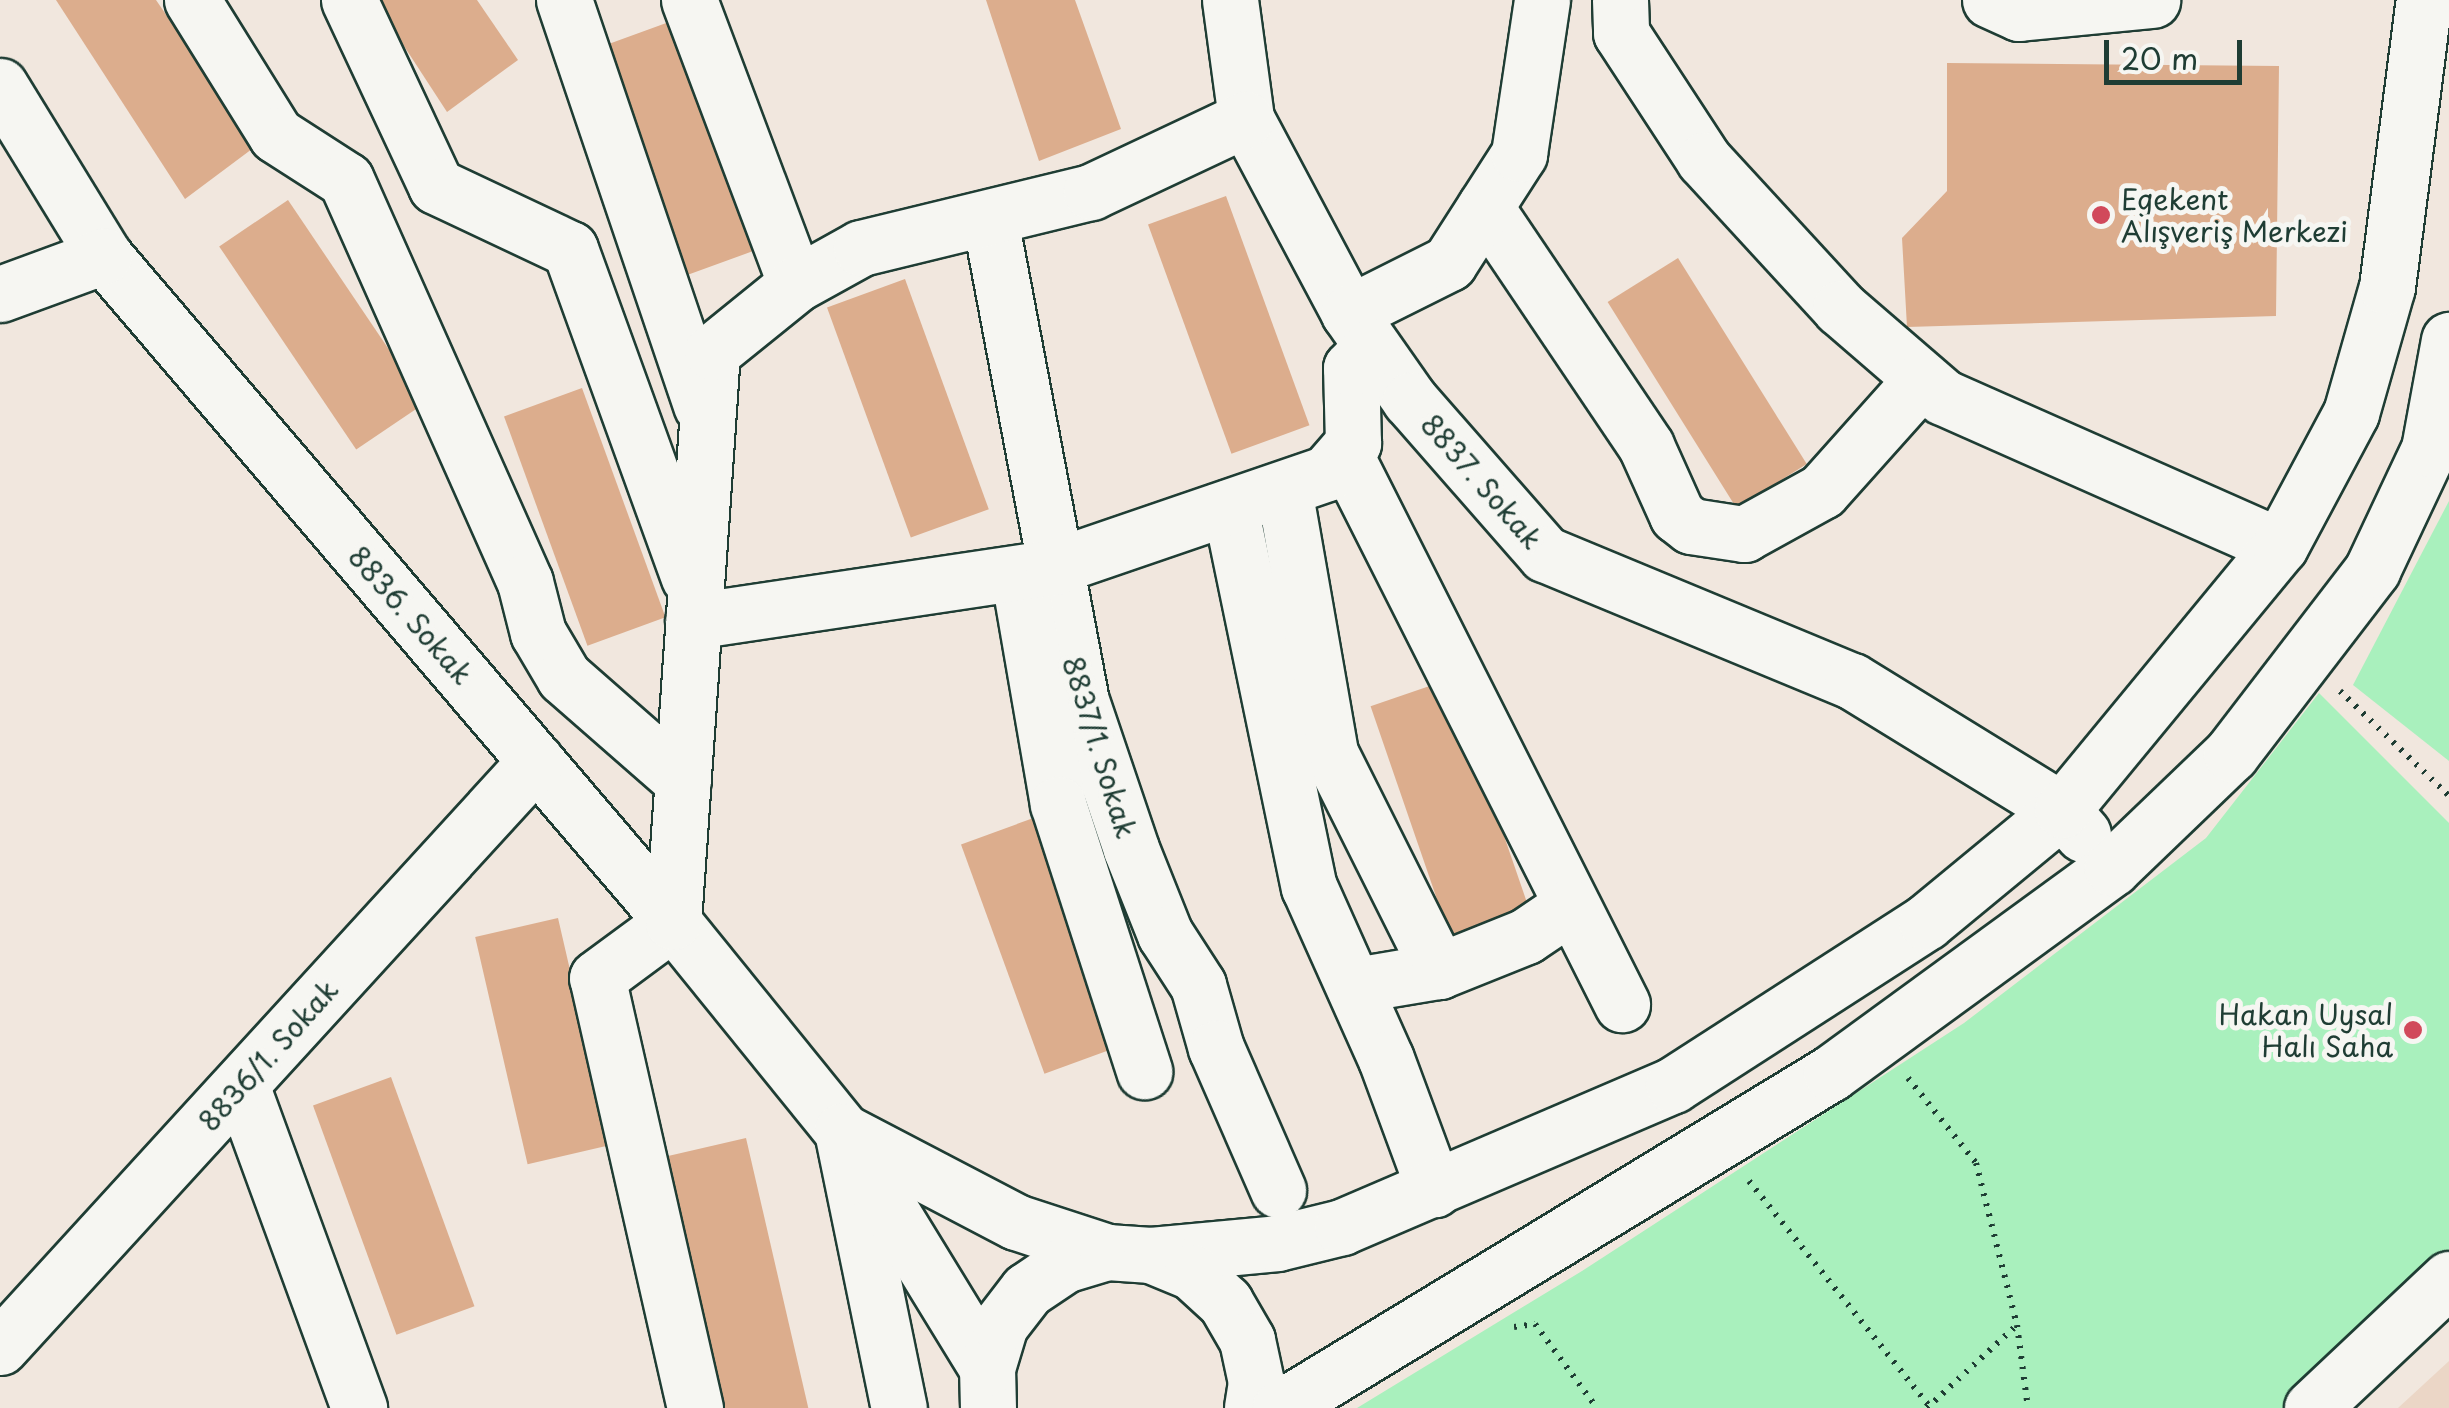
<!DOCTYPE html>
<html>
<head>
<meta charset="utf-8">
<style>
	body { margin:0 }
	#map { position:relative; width:2449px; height:1408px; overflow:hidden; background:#f1e7de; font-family:"Playpen Sans",sans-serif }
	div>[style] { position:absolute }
	.built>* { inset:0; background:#ebd6c6 }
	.green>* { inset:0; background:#a9f0bd }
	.building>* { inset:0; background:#dcad8d; transform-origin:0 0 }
	.path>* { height:6px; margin-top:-3px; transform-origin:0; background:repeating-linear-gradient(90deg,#1f3d34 0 2.5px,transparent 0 10.5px) }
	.roads { filter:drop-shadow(2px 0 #1f3d34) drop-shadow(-2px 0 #1f3d34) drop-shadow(0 2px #1f3d34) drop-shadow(0 -2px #1f3d34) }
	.minor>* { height:55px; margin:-27.5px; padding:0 27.5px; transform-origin:27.5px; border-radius:27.5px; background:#f6f6f2 }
	.dots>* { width:28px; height:28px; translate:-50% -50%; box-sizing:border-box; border:5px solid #f6f6f2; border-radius:50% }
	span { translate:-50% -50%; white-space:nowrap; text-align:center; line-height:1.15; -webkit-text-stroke:10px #f6f6f2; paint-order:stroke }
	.poi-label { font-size:28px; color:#1f3d34 }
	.left { translate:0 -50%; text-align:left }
	.right { translate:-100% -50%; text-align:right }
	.street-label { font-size:28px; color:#1f3d34 }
	.scale { position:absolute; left:2104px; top:40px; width:138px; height:45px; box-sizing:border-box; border:5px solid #1f3d34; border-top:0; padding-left:12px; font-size:30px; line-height:35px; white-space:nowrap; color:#1f3d34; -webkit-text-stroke:8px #f6f6f2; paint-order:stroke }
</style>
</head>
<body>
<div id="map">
	<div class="built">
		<div style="clip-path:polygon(2449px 1361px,2449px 1408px,2398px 1408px)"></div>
	</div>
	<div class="green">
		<div style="clip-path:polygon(2449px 501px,2449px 761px,2353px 685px)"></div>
		<div style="clip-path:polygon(2319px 693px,2449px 823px,2449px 1252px,2292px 1408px,1357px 1408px,1582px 1271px,1964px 1023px,2206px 838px)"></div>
	</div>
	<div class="building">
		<div style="clip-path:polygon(56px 0,156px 0,256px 146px,185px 199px)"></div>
		<div style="clip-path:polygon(374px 0,477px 0,518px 60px,447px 112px)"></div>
		<div style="clip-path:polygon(986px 0,1075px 0,1121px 129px,1039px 161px)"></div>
		<div style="left:680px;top:18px;width:244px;height:84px;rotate:70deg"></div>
		<div style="clip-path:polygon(1947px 63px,2279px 66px,2276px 316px,1907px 327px,1902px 238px,1947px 191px)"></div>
		<div style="left:1226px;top:196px;width:244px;height:83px;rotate:70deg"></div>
		<div style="left:288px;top:200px;width:245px;height:83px;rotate:56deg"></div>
		<div style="left:1678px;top:258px;width:243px;height:83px;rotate:58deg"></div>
		<div style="left:905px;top:279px;width:245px;height:83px;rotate:70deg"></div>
		<div style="left:582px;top:388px;width:244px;height:83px;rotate:70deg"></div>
		<div style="left:1450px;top:679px;width:245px;height:84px;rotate:71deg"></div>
		<div style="left:1039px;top:816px;width:244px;height:83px;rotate:70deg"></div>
		<div style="left:558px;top:918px;width:233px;height:85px;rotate:77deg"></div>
		<div style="left:391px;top:1077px;width:244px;height:83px;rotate:70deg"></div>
		<div style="left:746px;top:1138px;width:277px;height:91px;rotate:77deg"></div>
	</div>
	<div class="path">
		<div style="left:2340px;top:691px;width:151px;rotate:43.9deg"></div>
		<div style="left:1908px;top:1078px;width:109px;rotate:51.3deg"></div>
		<div style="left:1976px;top:1163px;width:167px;rotate:75.8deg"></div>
		<div style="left:2017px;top:1325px;width:84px;rotate:82.5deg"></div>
		<div style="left:1749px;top:1181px;width:288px;rotate:51.3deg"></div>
		<div style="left:1514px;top:1327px;width:21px;rotate:-8deg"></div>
		<div style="left:1535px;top:1324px;width:104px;rotate:53.6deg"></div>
		<div style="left:1927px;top:1408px;width:121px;rotate:-42.7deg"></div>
	</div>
	<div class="roads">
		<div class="minor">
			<div style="left:192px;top:0;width:159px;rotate:58.1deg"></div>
			<div style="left:276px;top:135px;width:83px;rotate:32.7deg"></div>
			<div style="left:346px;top:180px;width:440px;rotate:66deg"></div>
			<div style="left:525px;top:582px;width:53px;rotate:75.7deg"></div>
			<div style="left:538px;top:633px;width:51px;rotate:59.4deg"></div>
			<div style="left:564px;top:677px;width:158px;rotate:41.2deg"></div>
			<div style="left:349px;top:0;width:205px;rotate:64.9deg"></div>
			<div style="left:436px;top:186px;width:148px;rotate:25.2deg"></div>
			<div style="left:570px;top:249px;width:349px;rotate:70.1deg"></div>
			<div style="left:564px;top:0;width:428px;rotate:71.3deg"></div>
			<div style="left:689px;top:0;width:303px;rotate:69.4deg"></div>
			<div style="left:1230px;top:0;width:120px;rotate:82.3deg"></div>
			<div style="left:1246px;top:119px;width:220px;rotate:62deg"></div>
			<div style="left:1349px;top:313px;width:106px;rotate:55deg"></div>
			<div style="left:1410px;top:400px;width:205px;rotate:48.8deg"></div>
			<div style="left:1545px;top:554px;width:332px;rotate:22.5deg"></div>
			<div style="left:1852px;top:681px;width:246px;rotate:31.6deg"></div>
			<div style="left:2062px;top:810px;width:32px;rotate:49deg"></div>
			<div style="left:1620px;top:0;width:33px;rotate:88deg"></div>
			<div style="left:1621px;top:33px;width:152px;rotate:56.8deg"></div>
			<div style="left:1704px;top:160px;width:201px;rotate:47.4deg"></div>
			<div style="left:1840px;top:308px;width:136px;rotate:40.8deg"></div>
			<div style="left:1943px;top:397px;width:368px;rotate:23.9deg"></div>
			<div style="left:1990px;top:0;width:32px;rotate:24deg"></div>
			<div style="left:2019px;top:13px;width:134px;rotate:-5.6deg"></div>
			<div style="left:0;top:86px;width:199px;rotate:58.5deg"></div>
			<div style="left:104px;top:256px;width:876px;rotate:49.49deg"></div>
			<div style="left:673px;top:922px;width:269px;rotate:51deg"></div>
			<div style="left:842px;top:1131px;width:283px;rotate:78.4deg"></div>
			<div style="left:1485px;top:207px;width:288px;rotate:56deg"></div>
			<div style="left:1646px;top:446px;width:76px;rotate:65.8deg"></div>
			<div style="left:1677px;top:515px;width:18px;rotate:38deg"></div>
			<div style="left:1691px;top:526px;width:54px;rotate:8.6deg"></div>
			<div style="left:1744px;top:534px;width:89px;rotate:-28.9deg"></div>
			<div style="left:1822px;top:491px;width:150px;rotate:-48.2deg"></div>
			<div style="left:990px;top:220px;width:486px;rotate:79.3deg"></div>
			<div style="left:1080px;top:698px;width:159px;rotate:71.3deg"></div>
			<div style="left:1131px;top:849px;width:92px;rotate:68.2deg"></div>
			<div style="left:1165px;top:934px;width:61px;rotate:57.1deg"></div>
			<div style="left:1198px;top:985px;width:66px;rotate:74.1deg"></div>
			<div style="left:1216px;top:1048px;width:155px;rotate:66.4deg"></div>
			<div style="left:0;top:294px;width:111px;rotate:-20.1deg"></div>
			<div style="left:1349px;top:313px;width:112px;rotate:-26.6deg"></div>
			<div style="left:1449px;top:263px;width:130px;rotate:-57.3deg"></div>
			<div style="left:1519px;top:154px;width:156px;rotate:-81.5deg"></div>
			<div style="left:1346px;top:457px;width:613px;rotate:63.23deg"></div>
			<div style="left:1284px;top:489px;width:268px;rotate:80.1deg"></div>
			<div style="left:1330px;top:753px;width:244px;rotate:63.4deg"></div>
			<div style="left:1230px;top:507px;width:388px;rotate:78.3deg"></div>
			<div style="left:1309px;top:887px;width:188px;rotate:65.9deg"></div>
			<div style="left:1386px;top:1059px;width:139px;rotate:69.7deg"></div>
			<div style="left:1022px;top:596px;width:211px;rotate:80.2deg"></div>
			<div style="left:1058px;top:804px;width:281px;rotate:72.1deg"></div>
			<div style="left:693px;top:621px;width:364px;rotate:-8.5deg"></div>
			<div style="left:1053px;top:567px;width:290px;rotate:-18.9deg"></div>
			<div style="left:1327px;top:473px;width:40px;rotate:-49deg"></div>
			<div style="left:1353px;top:443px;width:75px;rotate:-91.5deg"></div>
			<div style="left:1351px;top:368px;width:30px;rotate:-46deg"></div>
			<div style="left:1355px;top:985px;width:85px;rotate:-9.5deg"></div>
			<div style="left:1439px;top:971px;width:94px;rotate:-21.9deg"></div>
			<div style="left:1526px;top:936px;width:52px;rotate:-34deg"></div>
			<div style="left:241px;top:1085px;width:344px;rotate:69.9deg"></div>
			<div style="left:1151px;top:1255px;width:127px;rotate:-5.4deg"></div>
			<div style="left:1277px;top:1243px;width:67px;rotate:-13.8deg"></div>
			<div style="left:1342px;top:1227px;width:360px;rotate:-23.2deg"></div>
			<div style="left:1673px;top:1085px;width:301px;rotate:-32.8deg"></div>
			<div style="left:1926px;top:922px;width:176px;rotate:-39.5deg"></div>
			<div style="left:2062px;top:810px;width:342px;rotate:-50.5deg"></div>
			<div style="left:2280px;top:546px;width:151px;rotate:-61.9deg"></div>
			<div style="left:2351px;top:413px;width:131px;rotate:-74.1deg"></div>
			<div style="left:2387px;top:287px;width:289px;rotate:-82.7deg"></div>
			<div style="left:0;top:1347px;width:794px;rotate:-47.55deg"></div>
			<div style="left:987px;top:1368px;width:278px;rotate:-121.5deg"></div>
			<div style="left:842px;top:1131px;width:196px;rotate:27.6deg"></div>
			<div style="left:1016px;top:1222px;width:96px;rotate:18.2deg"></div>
			<div style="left:695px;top:1408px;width:441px;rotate:-102.8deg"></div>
			<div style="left:597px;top:978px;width:94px;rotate:-36.4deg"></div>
			<div style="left:673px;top:922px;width:571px;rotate:-86.09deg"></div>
			<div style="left:712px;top:352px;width:108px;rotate:-39deg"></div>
			<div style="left:796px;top:284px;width:74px;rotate:-29deg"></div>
			<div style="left:861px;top:248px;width:237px;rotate:-13.7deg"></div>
			<div style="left:1091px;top:192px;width:171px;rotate:-25.2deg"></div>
			<div style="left:988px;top:1408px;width:40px;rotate:-91.4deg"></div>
			<div style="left:987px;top:1368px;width:45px;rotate:-73.2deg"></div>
			<div style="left:1000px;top:1325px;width:44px;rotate:-52.4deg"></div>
			<div style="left:1027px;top:1290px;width:45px;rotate:-34deg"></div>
			<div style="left:1064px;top:1265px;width:45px;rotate:-16.8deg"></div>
			<div style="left:1107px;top:1252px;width:44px;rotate:3.9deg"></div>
			<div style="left:1151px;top:1255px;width:44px;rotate:22.5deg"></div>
			<div style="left:1192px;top:1272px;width:45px;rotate:42.3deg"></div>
			<div style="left:1225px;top:1302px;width:44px;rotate:59.9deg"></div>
			<div style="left:1247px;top:1340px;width:43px;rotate:77.9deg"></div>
			<div style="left:1256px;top:1382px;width:26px;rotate:99deg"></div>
			<div style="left:1280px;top:1408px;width:645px;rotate:-31.3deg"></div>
			<div style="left:1831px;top:1073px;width:348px;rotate:-36.1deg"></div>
			<div style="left:2112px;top:868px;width:165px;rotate:-43.8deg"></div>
			<div style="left:2231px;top:754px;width:232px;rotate:-52.5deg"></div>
			<div style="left:2372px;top:570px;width:134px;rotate:-64.8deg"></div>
			<div style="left:2429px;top:449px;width:111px;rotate:-79.6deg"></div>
			<div style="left:2312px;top:1408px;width:188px;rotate:-43.3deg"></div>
		</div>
	</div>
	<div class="dots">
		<div style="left:2101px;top:215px;background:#d1495b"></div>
		<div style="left:2413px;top:1030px;background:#d1495b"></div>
	</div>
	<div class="poi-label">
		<span class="left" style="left:2121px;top:215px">Egekent<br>Alışveriş Merkezi</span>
		<span class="right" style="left:2393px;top:1030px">Hakan Uysal<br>Halı Saha</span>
	</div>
	<div class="street-label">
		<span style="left:1482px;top:481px;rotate:49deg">8837. Sokak</span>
		<span style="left:411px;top:615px;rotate:49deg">8836. Sokak</span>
		<span style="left:1100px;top:747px;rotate:73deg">8837/1. Sokak</span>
		<span style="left:268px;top:1055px;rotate:-48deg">8836/1. Sokak</span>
	</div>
	<div class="scale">20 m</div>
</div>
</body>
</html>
